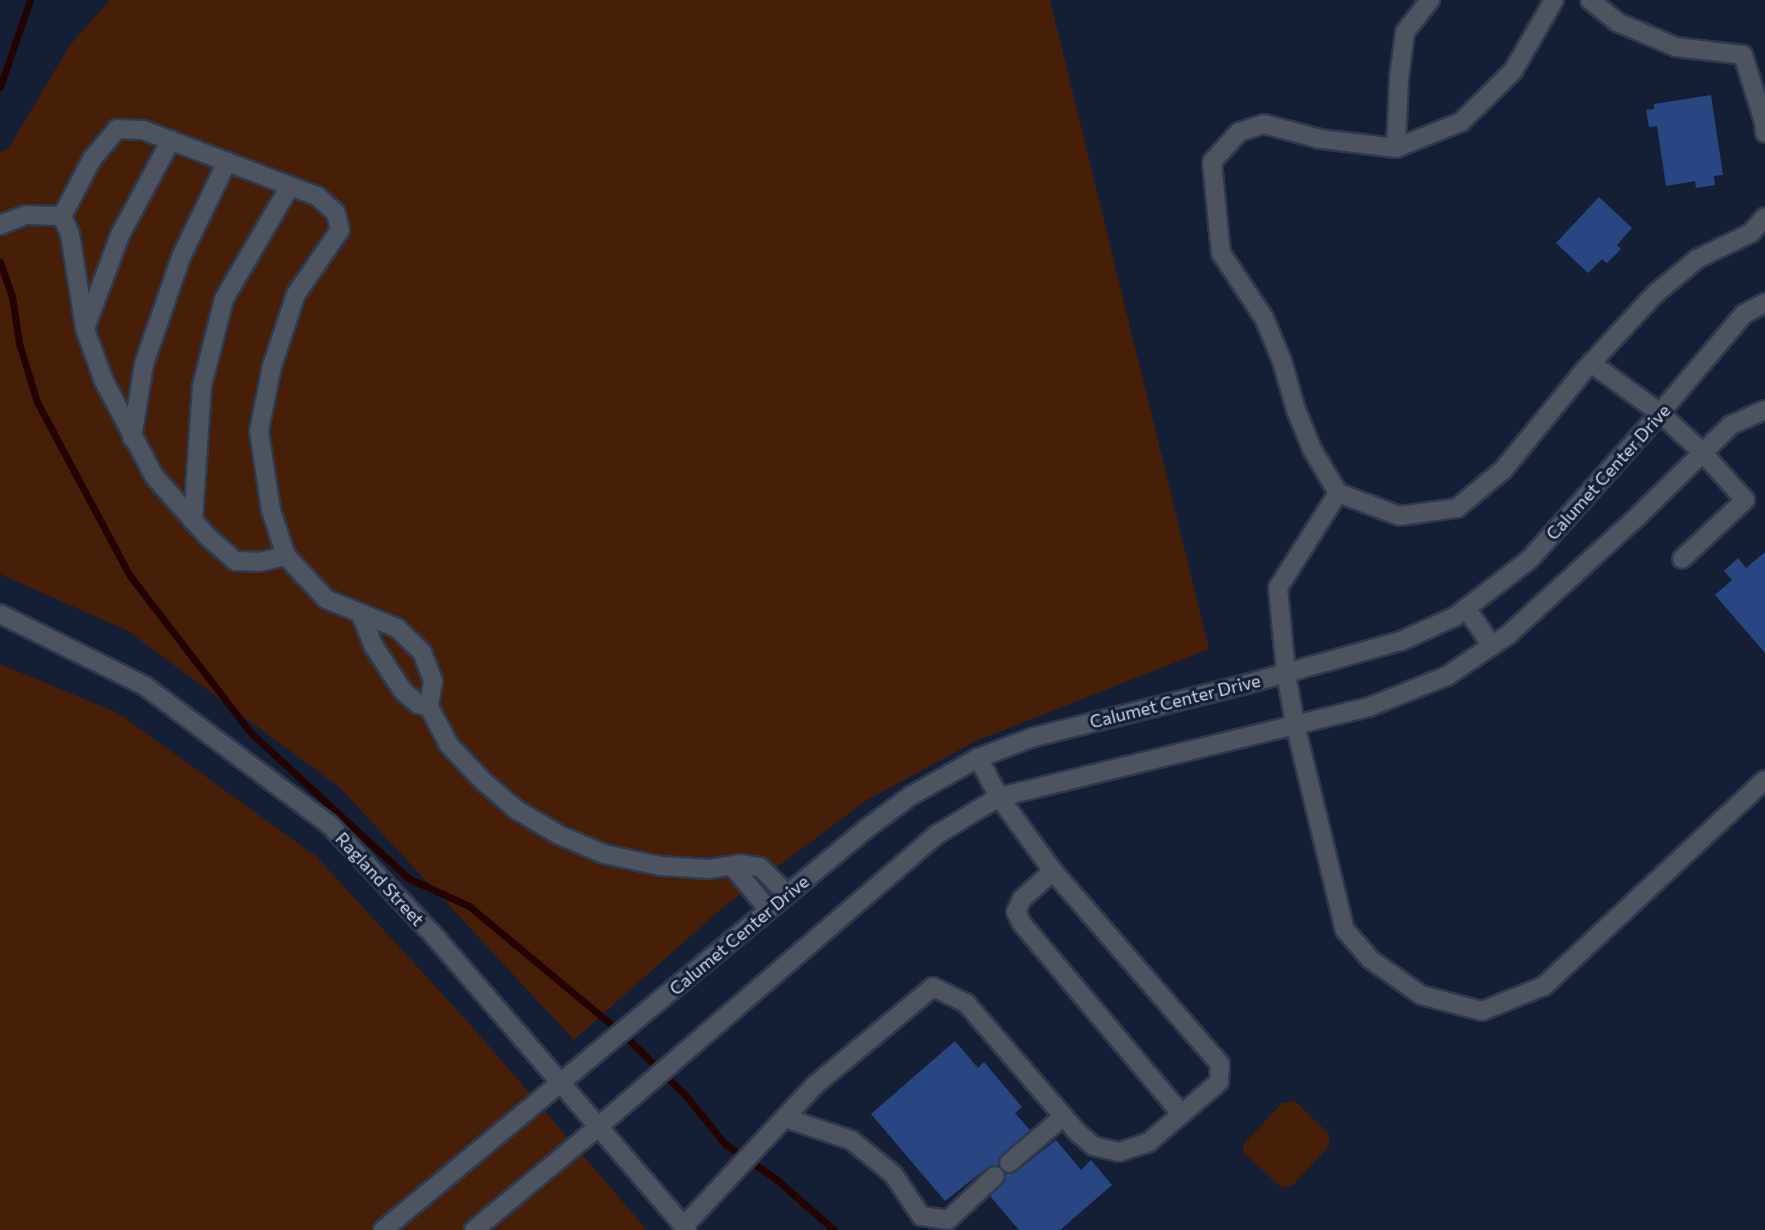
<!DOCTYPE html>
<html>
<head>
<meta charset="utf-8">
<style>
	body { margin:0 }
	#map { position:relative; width:1765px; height:1230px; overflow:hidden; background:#141f35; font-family:Commissioner,sans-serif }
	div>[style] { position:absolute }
	.green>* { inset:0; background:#471e08 }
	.stream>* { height:7px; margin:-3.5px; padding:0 3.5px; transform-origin:3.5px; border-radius:3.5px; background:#230300 }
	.building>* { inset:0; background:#294582 }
	.roads { filter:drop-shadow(2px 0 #2e394e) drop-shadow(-2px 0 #2e394e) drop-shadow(0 2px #2e394e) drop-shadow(0 -2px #2e394e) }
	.minor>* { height:18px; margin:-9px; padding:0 9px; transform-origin:9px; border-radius:9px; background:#4d535f }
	span { translate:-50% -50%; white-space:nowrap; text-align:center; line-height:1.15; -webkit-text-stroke:6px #141f35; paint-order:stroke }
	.street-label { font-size:18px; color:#d0d7e7 }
</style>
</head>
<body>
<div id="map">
	<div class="green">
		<div style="clip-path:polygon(110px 0,1050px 0,1209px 649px,976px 741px,867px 800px,722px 908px,574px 1040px,339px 787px,128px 631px,0 574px,0 153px,9px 147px,70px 45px)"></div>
		<div style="clip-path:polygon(0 664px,118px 713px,317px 857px,477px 1032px,647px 1230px,0 1230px)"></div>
		<div style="clip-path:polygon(1295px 1101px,1329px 1134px,1329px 1146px,1292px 1186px,1282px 1188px,1244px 1153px,1243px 1145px,1282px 1103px)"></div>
	</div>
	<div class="stream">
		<div style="left:0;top:87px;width:92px;rotate:-71deg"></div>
		<div style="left:0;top:262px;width:36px;rotate:71deg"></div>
		<div style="left:12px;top:296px;width:48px;rotate:81.5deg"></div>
		<div style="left:19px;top:343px;width:62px;rotate:73deg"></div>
		<div style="left:37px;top:402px;width:197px;rotate:61.9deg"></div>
		<div style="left:130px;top:576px;width:197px;rotate:52.4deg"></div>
		<div style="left:250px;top:732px;width:215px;rotate:42.7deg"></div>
		<div style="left:408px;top:878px;width:67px;rotate:24.7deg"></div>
		<div style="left:469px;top:906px;width:204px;rotate:39.8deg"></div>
		<div style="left:626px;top:1037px;width:84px;rotate:44.5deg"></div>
		<div style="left:686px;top:1096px;width:62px;rotate:50.9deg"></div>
		<div style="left:725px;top:1144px;width:62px;rotate:34.5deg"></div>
		<div style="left:776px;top:1179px;width:77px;rotate:41.3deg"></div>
	</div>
	<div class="building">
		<div style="clip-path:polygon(1711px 95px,1723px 175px,1714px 176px,1715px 185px,1696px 188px,1695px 181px,1666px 186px,1657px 126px,1649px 127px,1646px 110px,1654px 109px,1654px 104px)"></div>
		<div style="clip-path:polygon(1599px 197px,1632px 228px,1617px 245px,1621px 249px,1607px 263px,1602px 259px,1588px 273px,1556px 243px)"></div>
		<div style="clip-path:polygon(1765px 552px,1765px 653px,1715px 595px,1732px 580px,1724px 571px,1738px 558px,1746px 568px)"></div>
		<div style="clip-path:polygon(955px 1041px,978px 1068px,984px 1062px,1022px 1107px,1015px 1113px,1030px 1130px,1002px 1154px,998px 1165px,988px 1167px,945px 1201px,871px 1114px)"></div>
		<div style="clip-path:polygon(1056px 1140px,1081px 1170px,1091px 1160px,1112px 1185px,1060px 1230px,1019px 1230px,990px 1196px,1003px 1184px,1006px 1174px,1016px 1172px)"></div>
	</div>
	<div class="roads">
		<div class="minor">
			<div style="left:1554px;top:0;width:82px;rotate:120deg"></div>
			<div style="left:1513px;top:71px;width:73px;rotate:135.6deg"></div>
			<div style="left:1461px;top:122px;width:70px;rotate:158.2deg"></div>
			<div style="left:1396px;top:148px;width:77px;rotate:-173.2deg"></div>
			<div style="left:1320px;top:139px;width:58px;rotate:-165deg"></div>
			<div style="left:1264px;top:124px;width:26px;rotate:162deg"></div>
			<div style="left:1239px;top:132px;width:40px;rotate:132deg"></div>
			<div style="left:1212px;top:162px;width:91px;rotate:84.4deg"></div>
			<div style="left:1221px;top:253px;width:78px;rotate:56.5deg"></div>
			<div style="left:1264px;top:318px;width:47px;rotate:67.3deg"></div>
			<div style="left:1282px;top:361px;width:51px;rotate:74.1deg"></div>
			<div style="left:1296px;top:410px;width:44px;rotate:67.5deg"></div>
			<div style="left:1313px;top:451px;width:49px;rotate:59.2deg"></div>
			<div style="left:1338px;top:493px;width:66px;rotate:20.4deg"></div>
			<div style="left:1400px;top:516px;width:58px;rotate:-8deg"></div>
			<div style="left:1457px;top:508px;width:60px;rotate:-39.6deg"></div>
			<div style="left:1503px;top:470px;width:125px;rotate:-50.8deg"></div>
			<div style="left:1582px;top:373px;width:108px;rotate:-47.3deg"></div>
			<div style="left:1655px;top:294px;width:55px;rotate:-39.8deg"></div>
			<div style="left:1697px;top:259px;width:60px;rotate:-25.7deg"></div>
			<div style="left:1751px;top:233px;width:21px;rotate:-49deg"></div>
			<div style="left:1590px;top:0;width:35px;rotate:39deg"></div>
			<div style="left:1617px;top:22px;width:64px;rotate:23deg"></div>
			<div style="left:1676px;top:47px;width:67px;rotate:6.8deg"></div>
			<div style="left:1743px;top:55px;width:70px;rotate:72.6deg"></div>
			<div style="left:1764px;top:122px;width:11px;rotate:85deg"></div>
			<div style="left:1396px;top:148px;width:70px;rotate:-87.5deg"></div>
			<div style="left:1399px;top:78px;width:46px;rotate:-82.6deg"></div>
			<div style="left:1405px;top:32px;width:41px;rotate:-52deg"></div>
			<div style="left:62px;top:216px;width:64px;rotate:-62.2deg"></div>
			<div style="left:92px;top:159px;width:39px;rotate:-50deg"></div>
			<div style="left:117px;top:129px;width:26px;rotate:2deg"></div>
			<div style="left:143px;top:130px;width:186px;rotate:20.8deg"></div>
			<div style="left:317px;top:196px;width:25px;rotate:42deg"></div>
			<div style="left:336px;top:213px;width:17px;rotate:77deg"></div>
			<div style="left:340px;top:230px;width:78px;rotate:124.5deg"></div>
			<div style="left:296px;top:294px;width:76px;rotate:108.4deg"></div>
			<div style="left:272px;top:366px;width:66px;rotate:101.3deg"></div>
			<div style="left:259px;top:431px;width:80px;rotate:81.4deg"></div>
			<div style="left:271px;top:510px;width:48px;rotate:71.9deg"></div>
			<div style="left:286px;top:556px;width:59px;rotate:47.1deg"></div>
			<div style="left:326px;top:599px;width:77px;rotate:22.2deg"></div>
			<div style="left:397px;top:628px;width:35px;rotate:44deg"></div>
			<div style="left:422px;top:652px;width:31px;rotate:69deg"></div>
			<div style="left:433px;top:681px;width:26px;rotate:99deg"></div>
			<div style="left:429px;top:707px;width:43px;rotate:62.2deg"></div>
			<div style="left:449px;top:745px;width:51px;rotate:46.6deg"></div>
			<div style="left:484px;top:782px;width:43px;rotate:40.3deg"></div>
			<div style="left:517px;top:810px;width:49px;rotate:30.8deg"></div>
			<div style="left:559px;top:835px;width:49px;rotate:22.9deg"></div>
			<div style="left:604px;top:854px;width:58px;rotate:11.9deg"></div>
			<div style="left:661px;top:866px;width:48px;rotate:3.6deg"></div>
			<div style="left:709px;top:869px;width:31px;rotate:-9deg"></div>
			<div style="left:740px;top:864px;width:20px;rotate:9deg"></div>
			<div style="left:760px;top:867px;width:38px;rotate:45deg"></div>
			<div style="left:0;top:225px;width:28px;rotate:-21deg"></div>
			<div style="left:26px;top:215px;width:36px;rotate:2deg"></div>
			<div style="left:62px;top:216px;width:20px;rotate:66deg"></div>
			<div style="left:70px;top:234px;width:96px;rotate:81deg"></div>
			<div style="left:85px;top:329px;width:55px;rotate:69.9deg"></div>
			<div style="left:104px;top:381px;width:107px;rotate:62.2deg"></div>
			<div style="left:154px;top:476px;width:81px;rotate:48.5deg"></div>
			<div style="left:208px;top:537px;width:37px;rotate:41deg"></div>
			<div style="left:236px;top:561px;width:23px;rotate:2deg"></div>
			<div style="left:259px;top:562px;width:28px;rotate:-13deg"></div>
			<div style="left:86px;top:326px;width:97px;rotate:-69.5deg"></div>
			<div style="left:120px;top:235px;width:108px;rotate:-61.8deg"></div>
			<div style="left:1591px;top:363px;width:85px;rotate:35.9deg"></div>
			<div style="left:1660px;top:413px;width:59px;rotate:42.9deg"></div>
			<div style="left:1703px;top:453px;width:63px;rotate:48.2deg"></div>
			<div style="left:1745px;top:500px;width:86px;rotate:136.9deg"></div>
			<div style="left:132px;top:438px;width:75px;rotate:-80.8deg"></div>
			<div style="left:144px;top:364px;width:113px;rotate:-70.9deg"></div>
			<div style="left:181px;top:257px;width:106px;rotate:-64.2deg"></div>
			<div style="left:1338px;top:493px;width:112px;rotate:122.3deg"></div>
			<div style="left:1278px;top:588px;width:85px;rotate:84.6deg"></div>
			<div style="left:1286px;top:673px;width:52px;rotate:80deg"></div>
			<div style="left:1295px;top:724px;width:212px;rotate:76.4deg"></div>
			<div style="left:1345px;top:930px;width:38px;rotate:49deg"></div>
			<div style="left:1370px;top:959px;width:62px;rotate:35.2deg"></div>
			<div style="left:1421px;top:995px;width:63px;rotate:14.7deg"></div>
			<div style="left:1482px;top:1011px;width:67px;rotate:-22deg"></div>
			<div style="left:1544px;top:986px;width:302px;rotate:-43deg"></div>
			<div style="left:193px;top:521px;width:135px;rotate:-86.2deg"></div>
			<div style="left:202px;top:386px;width:90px;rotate:-75.8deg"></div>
			<div style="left:224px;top:299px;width:131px;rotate:-59.7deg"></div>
			<div style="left:1466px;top:608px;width:46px;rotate:55.6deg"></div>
			<div style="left:0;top:614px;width:162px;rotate:26.4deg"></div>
			<div style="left:145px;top:686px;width:230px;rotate:36.9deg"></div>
			<div style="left:329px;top:824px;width:156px;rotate:46.8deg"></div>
			<div style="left:436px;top:938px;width:385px;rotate:49.3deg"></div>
			<div style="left:361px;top:615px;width:32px;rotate:68deg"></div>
			<div style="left:373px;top:645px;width:55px;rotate:56.9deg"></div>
			<div style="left:403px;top:691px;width:20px;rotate:41deg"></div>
			<div style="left:418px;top:704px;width:11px;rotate:15deg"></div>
			<div style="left:733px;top:867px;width:56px;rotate:50.1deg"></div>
			<div style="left:1053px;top:871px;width:42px;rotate:137.9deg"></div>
			<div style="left:1022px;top:899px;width:14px;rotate:115deg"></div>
			<div style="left:1016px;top:912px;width:15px;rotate:62deg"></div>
			<div style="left:1023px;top:925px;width:246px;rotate:50deg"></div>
			<div style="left:785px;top:1118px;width:70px;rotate:18.4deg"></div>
			<div style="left:851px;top:1140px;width:54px;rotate:39deg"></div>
			<div style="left:893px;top:1174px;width:50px;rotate:56.3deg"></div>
			<div style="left:921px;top:1216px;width:27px;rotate:8deg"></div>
			<div style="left:948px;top:1220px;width:64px;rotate:-43.1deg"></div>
			<div style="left:1009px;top:1163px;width:72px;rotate:-40.5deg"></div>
			<div style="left:684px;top:1226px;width:192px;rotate:-47.1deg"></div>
			<div style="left:815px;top:1085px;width:153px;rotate:-39.7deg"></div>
			<div style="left:933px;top:987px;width:37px;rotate:26deg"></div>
			<div style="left:966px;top:1003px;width:170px;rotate:49.3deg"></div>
			<div style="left:1077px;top:1132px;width:21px;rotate:41deg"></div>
			<div style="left:1093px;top:1146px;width:27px;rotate:13deg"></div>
			<div style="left:1119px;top:1152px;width:32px;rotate:-18deg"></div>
			<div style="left:1149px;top:1142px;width:92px;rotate:-40.6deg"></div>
			<div style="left:1219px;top:1082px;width:18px;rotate:-87deg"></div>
			<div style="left:1220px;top:1064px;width:255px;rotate:-130.9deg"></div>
			<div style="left:1053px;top:871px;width:92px;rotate:-126.1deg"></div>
			<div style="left:999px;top:797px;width:44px;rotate:-118.3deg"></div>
			<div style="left:383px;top:1230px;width:628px;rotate:-39.7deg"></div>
			<div style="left:866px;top:829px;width:57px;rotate:-36.5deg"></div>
			<div style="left:912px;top:795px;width:76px;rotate:-29.3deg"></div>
			<div style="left:978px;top:758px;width:60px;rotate:-20.6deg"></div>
			<div style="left:1034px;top:737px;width:215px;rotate:-14deg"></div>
			<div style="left:1243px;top:685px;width:164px;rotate:-15.6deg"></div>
			<div style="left:1401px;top:641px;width:60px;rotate:-24.4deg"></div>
			<div style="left:1456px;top:616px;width:93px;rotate:-37.6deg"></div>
			<div style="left:1530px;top:559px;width:195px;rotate:-48.3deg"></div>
			<div style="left:1660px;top:413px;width:130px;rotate:-49.7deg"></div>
			<div style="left:1744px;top:314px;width:24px;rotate:-28deg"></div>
			<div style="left:474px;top:1230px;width:161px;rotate:-39.7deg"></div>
			<div style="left:598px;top:1127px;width:447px;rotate:-40.8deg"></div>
			<div style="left:936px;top:835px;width:74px;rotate:-31.1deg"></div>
			<div style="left:999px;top:797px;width:381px;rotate:-13.7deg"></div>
			<div style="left:1369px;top:707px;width:84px;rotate:-21.7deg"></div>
			<div style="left:1447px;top:676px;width:75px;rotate:-34.1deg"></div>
			<div style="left:1509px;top:634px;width:172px;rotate:-42.4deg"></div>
			<div style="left:1636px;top:518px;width:133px;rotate:-44.4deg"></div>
			<div style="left:1731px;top:425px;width:37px;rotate:-24deg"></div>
		</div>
	</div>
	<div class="street-label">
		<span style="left:1608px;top:472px;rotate:-48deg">Calumet Center Drive</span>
		<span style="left:1175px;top:701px;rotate:-14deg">Calumet Center Drive</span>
		<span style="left:380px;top:879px;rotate:47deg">Ragland Street</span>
		<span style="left:739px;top:935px;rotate:-40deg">Calumet Center Drive</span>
	</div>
</div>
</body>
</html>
